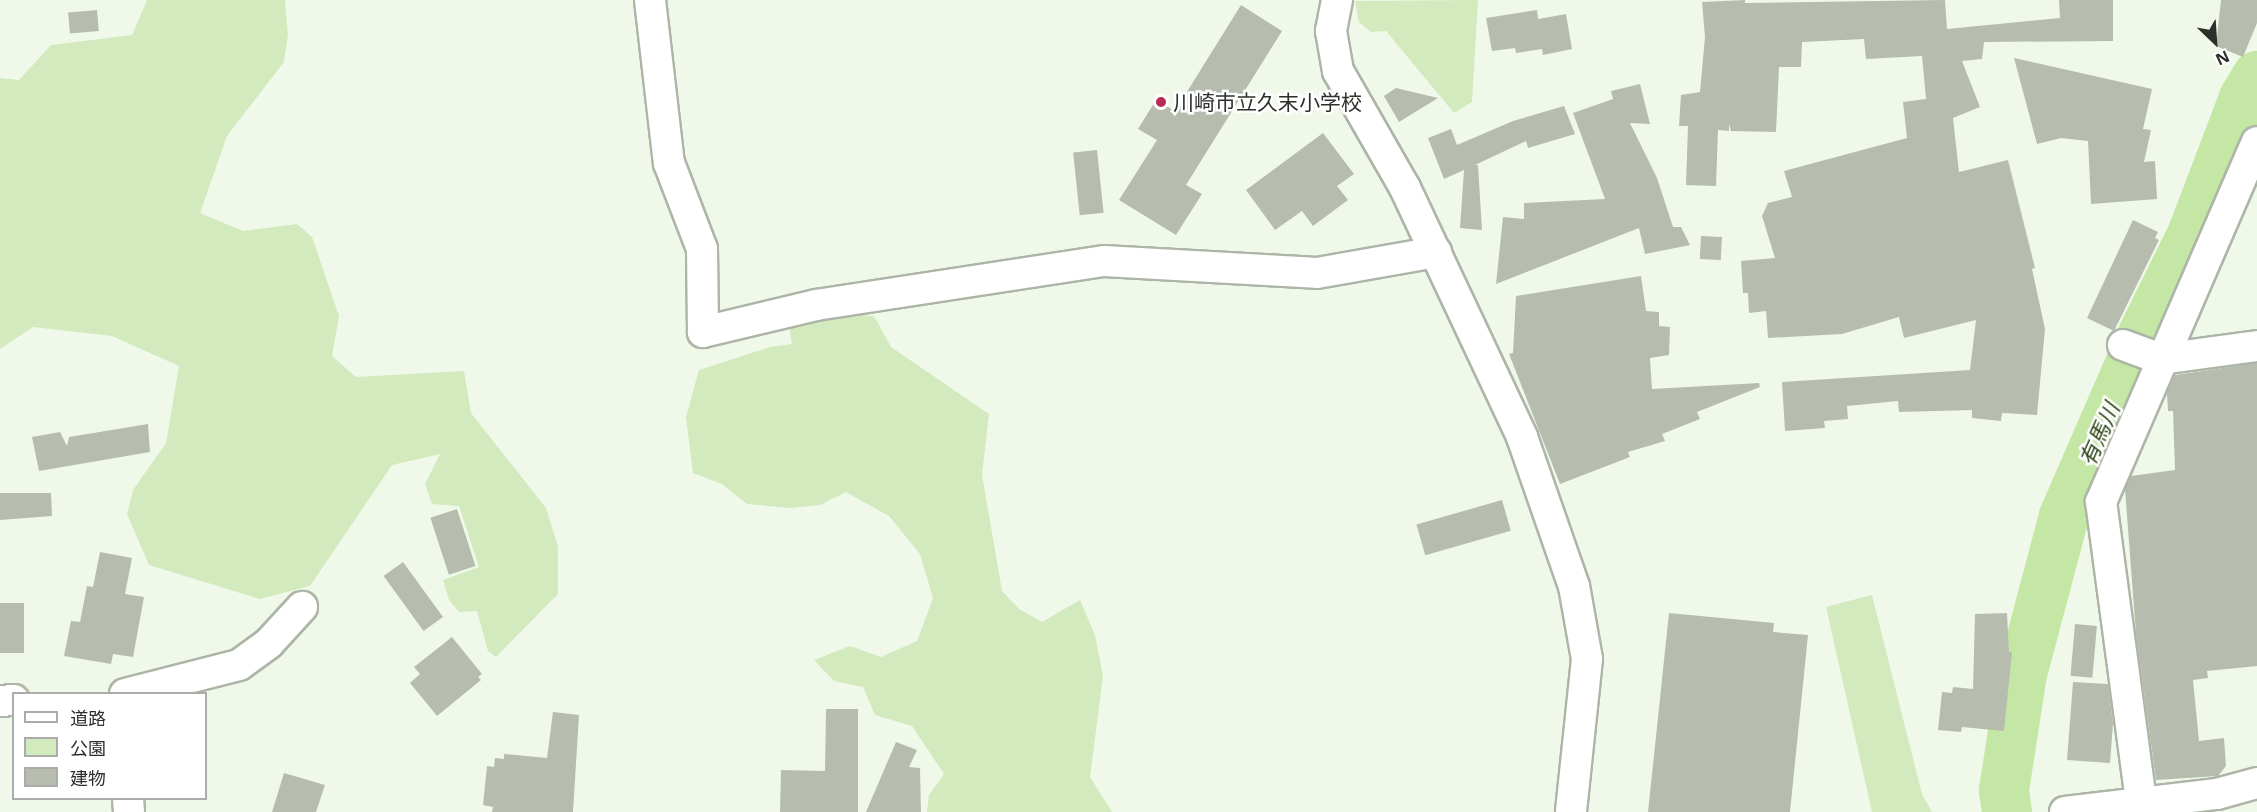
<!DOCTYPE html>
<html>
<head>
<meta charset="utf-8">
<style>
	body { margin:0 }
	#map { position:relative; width:2257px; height:812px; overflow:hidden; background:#f0f9e9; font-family:"Open Sans","Noto Sans JP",sans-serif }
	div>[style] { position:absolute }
	.green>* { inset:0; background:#d2eabe }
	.river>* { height:50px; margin:-25px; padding:0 25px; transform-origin:25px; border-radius:25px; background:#c4e7a5 }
	.building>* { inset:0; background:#b6bdaf; transform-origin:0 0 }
	.roads { filter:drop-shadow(2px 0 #adb5a7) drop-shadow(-2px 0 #adb5a7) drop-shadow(0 2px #adb5a7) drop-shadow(0 -2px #adb5a7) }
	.street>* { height:30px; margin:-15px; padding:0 15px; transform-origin:15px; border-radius:15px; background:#fff }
	.dots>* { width:16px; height:16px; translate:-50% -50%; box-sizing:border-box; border:3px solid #fff; border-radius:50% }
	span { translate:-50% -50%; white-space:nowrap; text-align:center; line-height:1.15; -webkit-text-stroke:5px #fff; paint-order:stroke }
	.poi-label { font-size:21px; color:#2c2f2a }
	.left { translate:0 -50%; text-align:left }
	.water-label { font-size:22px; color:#2e4416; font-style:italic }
	.legend { position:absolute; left:12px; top:692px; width:195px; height:108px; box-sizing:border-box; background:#fff; border:2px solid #abacaa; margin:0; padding:8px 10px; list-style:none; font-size:18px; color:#2c2f2a }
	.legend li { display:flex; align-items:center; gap:12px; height:30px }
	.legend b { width:30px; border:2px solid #abacaa }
	.north { position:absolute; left:2185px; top:12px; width:60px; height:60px; -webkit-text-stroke:4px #fff; paint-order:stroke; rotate:155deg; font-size:16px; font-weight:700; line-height:24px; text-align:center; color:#2c2f2a }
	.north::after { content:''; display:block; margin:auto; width:21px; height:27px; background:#2c2f2a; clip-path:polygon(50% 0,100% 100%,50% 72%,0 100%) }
</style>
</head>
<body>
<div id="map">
	<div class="green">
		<div style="clip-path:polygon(147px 0,285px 0,288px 35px,284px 62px,227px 136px,200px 213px,243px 231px,297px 224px,312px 237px,339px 316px,332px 356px,356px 377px,464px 371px,471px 413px,546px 508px,558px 546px,558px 594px,496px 657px,488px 651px,477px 611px,459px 612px,449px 600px,443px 580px,479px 567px,459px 506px,432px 504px,425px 484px,440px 454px,392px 465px,310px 586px,260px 599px,149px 565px,127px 514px,133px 490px,166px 443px,179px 366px,112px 336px,33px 327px,0 349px,0 78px,19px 80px,51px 45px,132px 35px)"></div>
		<div style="clip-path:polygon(1478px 0,1472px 102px,1454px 113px,1386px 31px,1371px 32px,1359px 22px,1355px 1px)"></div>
		<div style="clip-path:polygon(847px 314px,874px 316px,891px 347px,989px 414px,982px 475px,1002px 591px,1019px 609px,1042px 622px,1080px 600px,1095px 635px,1103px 676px,1090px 777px,1112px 812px,927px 812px,929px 795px,944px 774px,912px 726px,875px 715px,863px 687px,834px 681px,814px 660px,850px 646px,881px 657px,917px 641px,933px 598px,920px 554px,889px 516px,846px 492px,820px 505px,790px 508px,747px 504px,722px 484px,693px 473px,686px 417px,699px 370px,770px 347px,792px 344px,789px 325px)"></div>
		<div style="clip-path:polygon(1872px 595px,1922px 794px,1932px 812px,1872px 812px,1826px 607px)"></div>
	</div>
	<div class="river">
		<div style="left:2007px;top:812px;width:22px;rotate:-98deg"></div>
		<div style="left:2004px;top:790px;width:117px;rotate:-81.2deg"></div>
		<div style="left:2022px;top:674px;width:163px;rotate:-75.1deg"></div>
		<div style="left:2064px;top:516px;width:198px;rotate:-66.5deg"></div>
		<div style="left:2143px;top:334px;width:110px;rotate:-63.7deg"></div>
		<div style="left:2192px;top:235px;width:147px;rotate:-69.2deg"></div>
		<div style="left:2244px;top:98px;width:26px;rotate:-59deg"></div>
	</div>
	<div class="building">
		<div style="clip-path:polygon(1745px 0,1745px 3px,1945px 0,1947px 29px,2060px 18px,2059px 0,2113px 0,2113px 41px,1984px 42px,1982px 59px,1962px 61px,1980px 107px,1953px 118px,1959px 172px,2008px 160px,2035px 268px,2032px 269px,2045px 329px,2037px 415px,2002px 413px,2001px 421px,1972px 418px,1972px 410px,1899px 412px,1898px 401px,1847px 406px,1848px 419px,1824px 421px,1825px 428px,1785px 431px,1782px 382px,1970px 370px,1976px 320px,1904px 338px,1899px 317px,1842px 334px,1768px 338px,1766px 311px,1749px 313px,1748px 293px,1743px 293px,1741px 261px,1775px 258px,1762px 216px,1768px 203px,1792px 197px,1784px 171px,1907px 138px,1903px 102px,1926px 99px,1922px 56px,1866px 59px,1864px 39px,1802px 42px,1801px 67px,1779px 67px,1776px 132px,1731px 131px,1729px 124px,1729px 131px,1718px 130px,1716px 186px,1686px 185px,1688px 126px,1679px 126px,1681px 95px,1700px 92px,1705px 37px,1702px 2px)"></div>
		<div style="clip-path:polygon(2221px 0,2257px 0,2257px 23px,2243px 57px,2216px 46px)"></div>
		<div style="clip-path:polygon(1241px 5px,1282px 31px,1186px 185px,1202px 194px,1176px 235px,1119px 200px,1157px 140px,1138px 129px,1156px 100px,1175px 111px)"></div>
		<div style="left:97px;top:10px;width:21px;height:29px;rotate:85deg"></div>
		<div style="clip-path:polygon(1537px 10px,1538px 19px,1566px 14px,1572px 49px,1543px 55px,1542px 49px,1516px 53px,1515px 48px,1492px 51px,1486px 18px)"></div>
		<div style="clip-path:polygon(2014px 58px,2152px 89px,2143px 129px,2151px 130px,2144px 162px,2155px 161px,2157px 199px,2091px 204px,2088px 141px,2061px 138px,2037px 144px)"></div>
		<div style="clip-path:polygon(1640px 84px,1650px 124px,1630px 123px,1657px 178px,1673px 227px,1681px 227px,1690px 245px,1645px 254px,1639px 228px,1496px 284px,1503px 217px,1524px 219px,1524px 203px,1605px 199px,1573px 113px,1613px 99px,1611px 91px)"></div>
		<div style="clip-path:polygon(1396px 88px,1438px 98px,1399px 122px,1384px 96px)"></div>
		<div style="clip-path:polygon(1564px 106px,1575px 134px,1528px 148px,1526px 141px,1475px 165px,1478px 165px,1482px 230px,1460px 228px,1464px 170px,1444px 179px,1428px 138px,1451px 129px,1457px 145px,1513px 121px)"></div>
		<div style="clip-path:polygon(1323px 133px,1354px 174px,1337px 186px,1348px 200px,1313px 226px,1302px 211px,1275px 230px,1246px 190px)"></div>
		<div style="left:1097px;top:150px;width:63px;height:24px;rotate:84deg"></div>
		<div style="clip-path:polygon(2133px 220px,2158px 232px,2155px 238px,2159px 240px,2114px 331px,2087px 318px)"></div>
		<div style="left:1701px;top:236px;width:21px;height:23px;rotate:3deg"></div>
		<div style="clip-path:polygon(1641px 276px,1646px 311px,1659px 312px,1659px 326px,1670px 327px,1669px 355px,1650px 358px,1652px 389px,1759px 383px,1760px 387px,1697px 412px,1700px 419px,1662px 434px,1665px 441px,1628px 452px,1630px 457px,1560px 484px,1509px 354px,1513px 353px,1516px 296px)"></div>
		<div style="clip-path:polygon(2257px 363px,2257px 666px,2207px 671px,2208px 678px,2193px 680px,2199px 741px,2224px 738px,2226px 766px,2218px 776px,2156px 780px,2136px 634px,2125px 489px,2131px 476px,2175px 470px,2173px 411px,2168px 411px,2167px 393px,2175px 375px)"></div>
		<div style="clip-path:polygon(148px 424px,150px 452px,39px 471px,32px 437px,60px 432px,67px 446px,69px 437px)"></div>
		<div style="clip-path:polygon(0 493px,51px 493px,52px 516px,0 520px)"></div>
		<div style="left:1502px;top:500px;width:32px;height:89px;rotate:74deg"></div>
		<div style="left:457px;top:509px;width:60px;height:28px;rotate:72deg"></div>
		<div style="clip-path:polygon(100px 552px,132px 558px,125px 594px,144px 597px,133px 657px,113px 654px,111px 664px,64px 656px,71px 621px,80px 622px,87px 586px,93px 587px)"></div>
		<div style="left:403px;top:562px;width:68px;height:24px;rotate:54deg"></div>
		<div style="left:24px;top:603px;width:50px;height:24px;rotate:90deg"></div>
		<div style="clip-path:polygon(1669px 613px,1774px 623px,1773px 632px,1808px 635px,1790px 812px,1648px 812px)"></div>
		<div style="clip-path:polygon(2007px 613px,2009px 652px,2012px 652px,2004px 731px,1962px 727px,1961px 732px,1938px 730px,1942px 692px,1952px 693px,1953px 687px,1973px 689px,1975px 614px)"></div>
		<div style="left:2075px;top:624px;width:22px;height:52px;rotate:5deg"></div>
		<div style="clip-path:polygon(452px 637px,482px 674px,478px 677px,481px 680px,437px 716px,410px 683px,420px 674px,414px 667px)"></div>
		<div style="clip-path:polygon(2073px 682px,2108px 684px,2113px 723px,2110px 763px,2067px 760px)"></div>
		<div style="clip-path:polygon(826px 709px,858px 709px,858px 812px,780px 812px,781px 770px,825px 771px)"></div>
		<div style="clip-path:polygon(553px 712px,579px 715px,573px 812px,492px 812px,493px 807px,483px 805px,487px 766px,494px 767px,495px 758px,504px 759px,504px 754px,547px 758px)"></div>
		<div style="clip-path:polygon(896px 742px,917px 750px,909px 767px,920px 768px,921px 812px,866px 812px)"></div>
		<div style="clip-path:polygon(284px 773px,325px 785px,316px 812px,272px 812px)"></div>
	</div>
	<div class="roads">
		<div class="street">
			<div style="left:650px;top:0;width:164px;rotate:83.4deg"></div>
			<div style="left:669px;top:163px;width:92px;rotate:69deg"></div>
			<div style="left:702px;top:249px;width:83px;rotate:89.3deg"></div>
			<div style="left:703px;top:332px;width:116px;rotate:-13.4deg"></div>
			<div style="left:816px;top:305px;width:291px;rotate:-8.7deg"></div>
			<div style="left:1104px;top:261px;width:213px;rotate:3.2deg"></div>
			<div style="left:1317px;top:273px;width:121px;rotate:-10deg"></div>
			<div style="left:1337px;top:0;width:32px;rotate:101deg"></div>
			<div style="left:1331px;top:31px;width:41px;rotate:80.1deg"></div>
			<div style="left:1338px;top:71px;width:135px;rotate:60.2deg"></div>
			<div style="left:1405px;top:188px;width:275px;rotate:64.8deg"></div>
			<div style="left:1522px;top:437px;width:158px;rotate:70.8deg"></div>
			<div style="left:1574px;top:586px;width:74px;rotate:79.9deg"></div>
			<div style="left:1587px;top:659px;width:154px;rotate:96deg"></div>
			<div style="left:2123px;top:345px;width:40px;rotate:20.2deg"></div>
			<div style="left:2161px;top:359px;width:97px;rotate:-7.7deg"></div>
			<div style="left:125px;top:694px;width:118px;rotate:-14.3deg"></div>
			<div style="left:239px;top:665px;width:37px;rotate:-36deg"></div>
			<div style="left:269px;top:643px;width:49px;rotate:-47.5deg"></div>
			<div style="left:0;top:701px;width:14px;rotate:-4deg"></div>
			<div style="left:128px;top:798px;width:14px;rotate:86deg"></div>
			<div style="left:2141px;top:801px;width:302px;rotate:-97.6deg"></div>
			<div style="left:2101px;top:502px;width:392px;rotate:-66.6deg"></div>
			<div style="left:2065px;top:812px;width:153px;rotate:-6.8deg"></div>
			<div style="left:2217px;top:794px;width:41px;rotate:-15.4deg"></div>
		</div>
	</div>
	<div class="dots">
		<div style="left:1161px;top:102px;background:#ba2a52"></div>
	</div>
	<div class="poi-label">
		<span class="left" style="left:1173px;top:102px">川崎市立久末小学校</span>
	</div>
	<div class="water-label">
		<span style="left:2099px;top:434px;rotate:-66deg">有馬川</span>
	</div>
	<ul class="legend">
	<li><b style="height:8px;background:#fff"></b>道路</li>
	<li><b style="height:16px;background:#d2eabe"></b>公園</li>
	<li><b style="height:16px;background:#b6bdaf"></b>建物</li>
	</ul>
	<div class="north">N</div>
</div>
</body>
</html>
